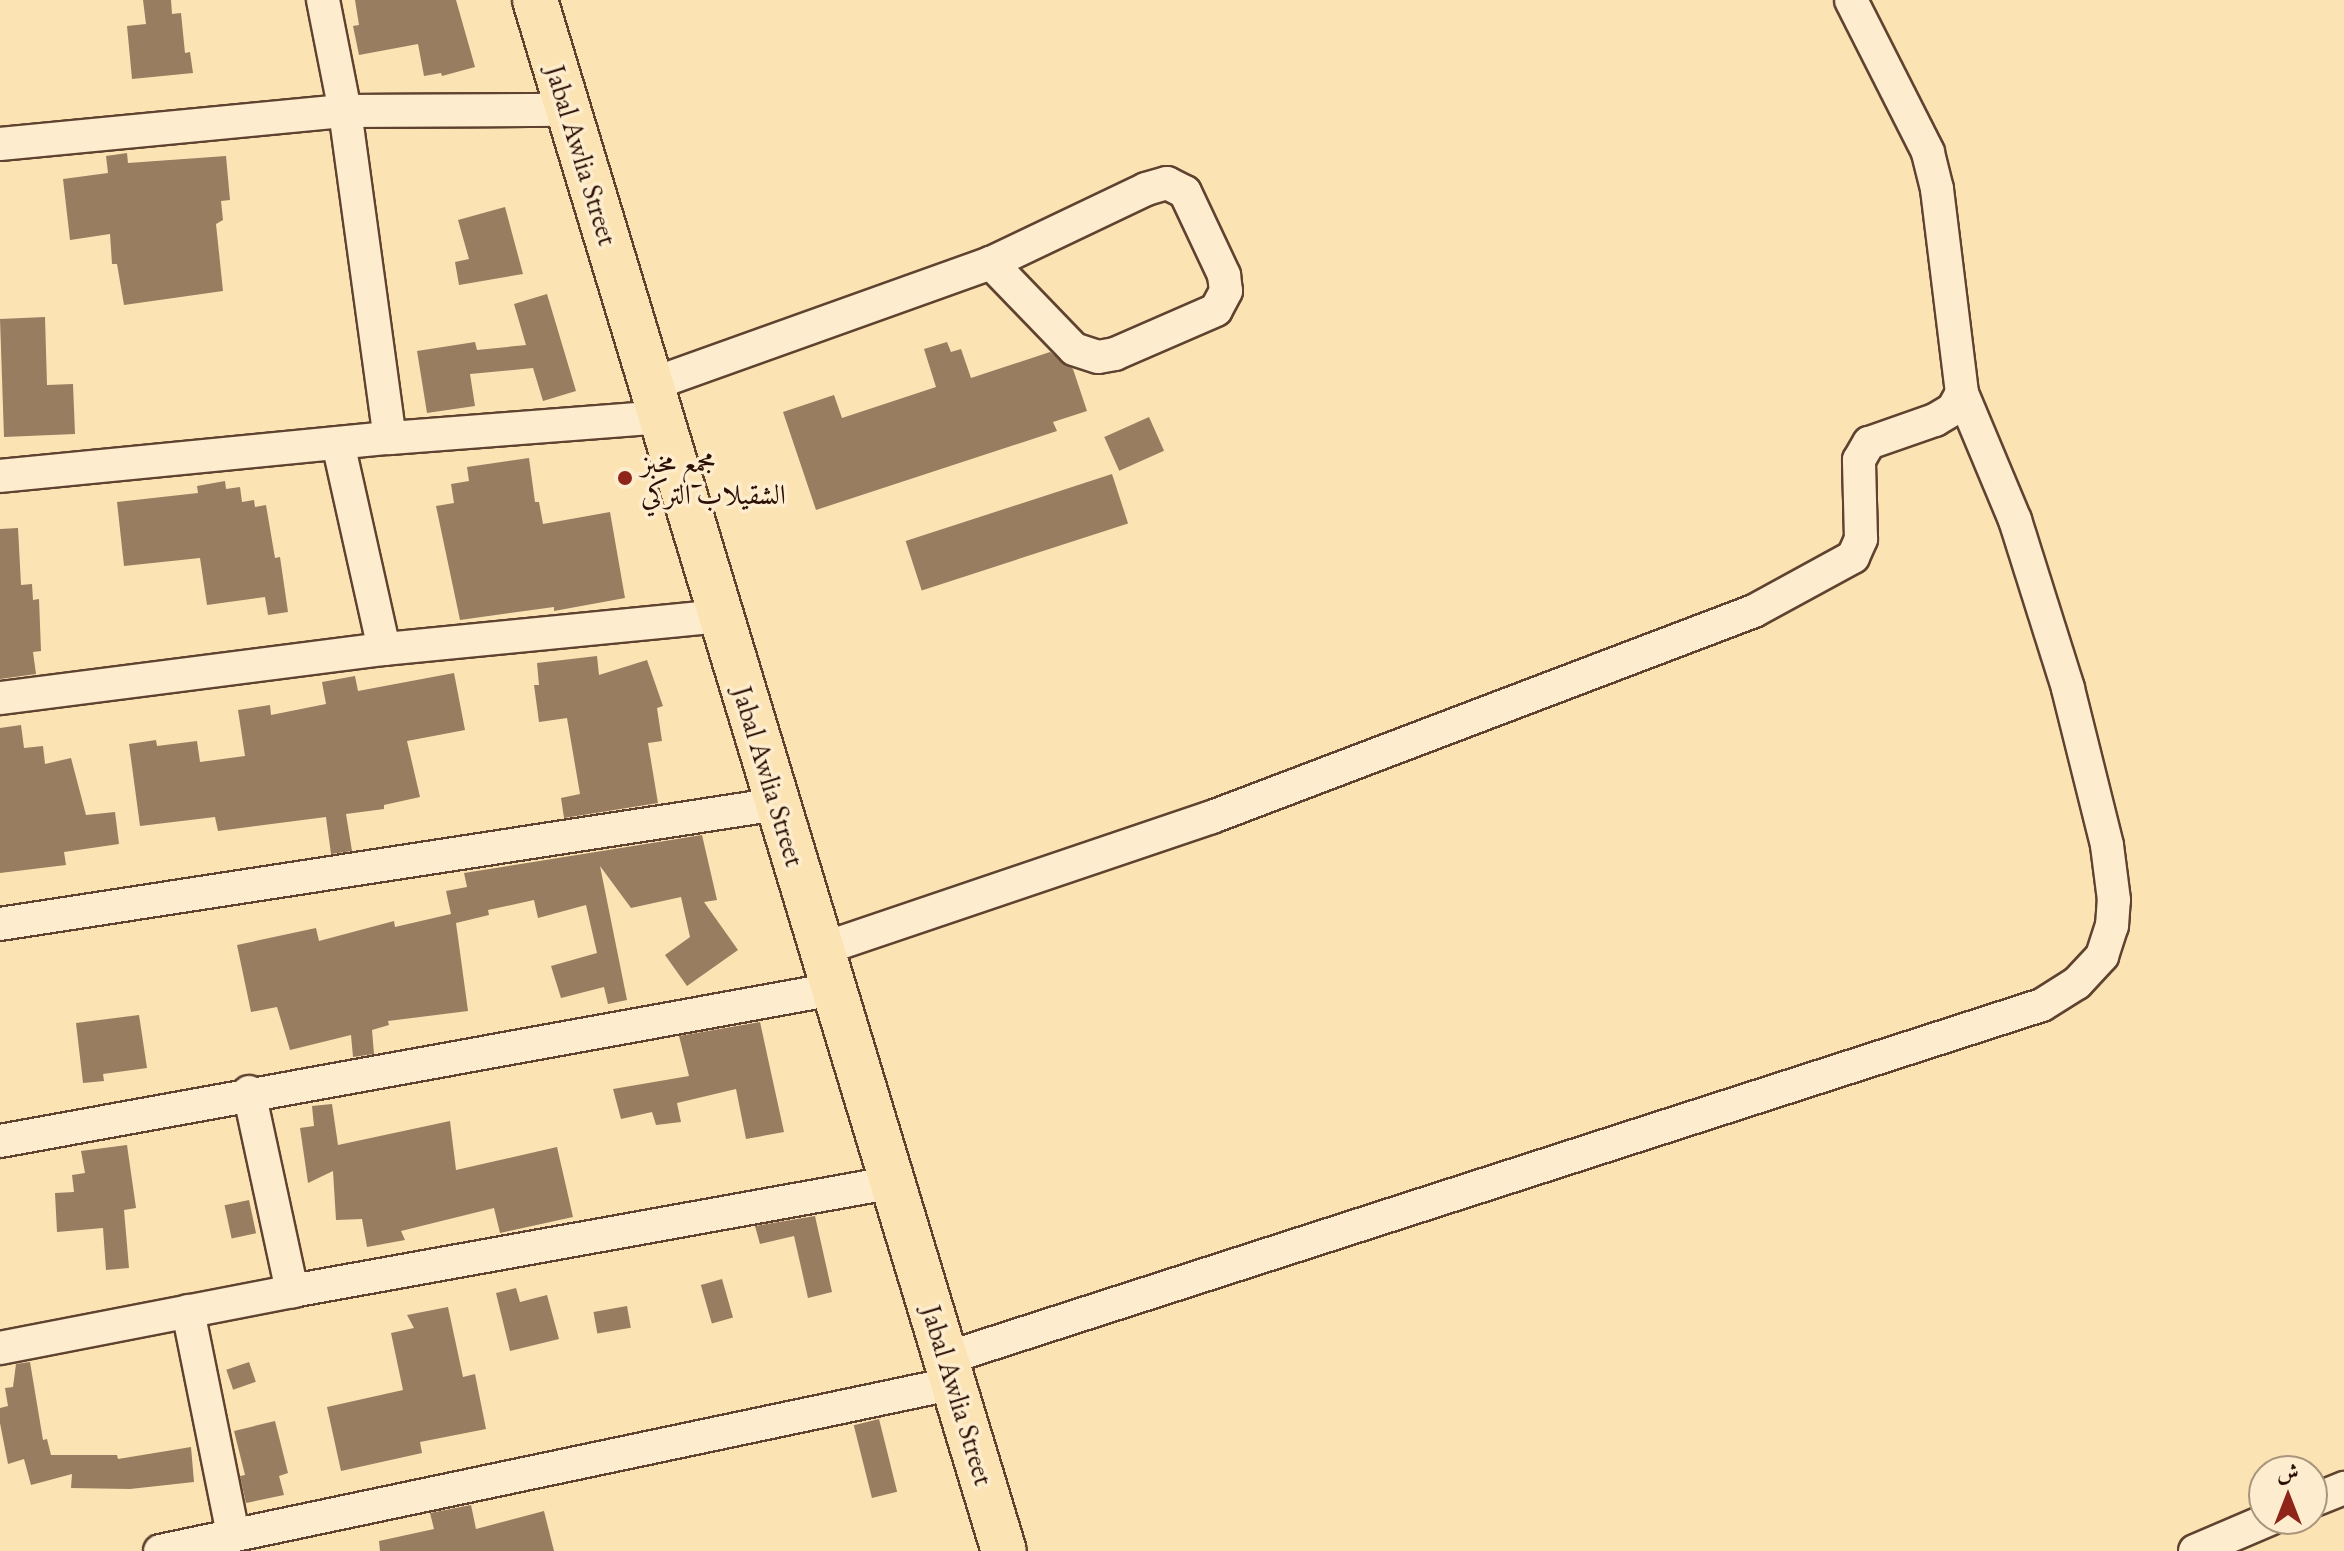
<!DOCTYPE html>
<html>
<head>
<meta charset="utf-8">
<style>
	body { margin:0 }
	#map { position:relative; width:2344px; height:1551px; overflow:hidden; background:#fce3b4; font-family:"EB Garamond",Amiri,serif }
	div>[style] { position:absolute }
	.building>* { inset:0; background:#987d60; transform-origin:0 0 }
	.roads { filter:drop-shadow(2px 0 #5f4330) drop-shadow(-2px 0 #5f4330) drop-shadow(0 2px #5f4330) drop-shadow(0 -2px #5f4330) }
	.minor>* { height:32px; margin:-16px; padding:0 16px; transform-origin:16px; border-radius:16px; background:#fdedce }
	.highway>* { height:44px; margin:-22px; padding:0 22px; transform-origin:22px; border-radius:22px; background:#fce3b4 }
	.dots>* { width:22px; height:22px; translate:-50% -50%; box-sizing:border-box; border:4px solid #fdedce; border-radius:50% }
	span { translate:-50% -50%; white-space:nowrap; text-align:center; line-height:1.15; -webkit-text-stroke:7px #fdedce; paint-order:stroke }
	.street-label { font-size:28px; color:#2b0e04 }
	.poi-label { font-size:28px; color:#2b0e04 }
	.left { translate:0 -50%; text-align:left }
	.north { position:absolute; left:2248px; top:1455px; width:80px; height:80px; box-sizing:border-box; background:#fdedce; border:2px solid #a9947d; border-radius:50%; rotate:0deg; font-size:22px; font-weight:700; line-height:32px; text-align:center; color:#2b0e04 }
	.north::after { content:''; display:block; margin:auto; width:28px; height:36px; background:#8f2418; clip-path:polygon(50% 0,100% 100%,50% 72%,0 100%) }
</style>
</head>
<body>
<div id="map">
	<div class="building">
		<div style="clip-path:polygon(143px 0,171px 0,172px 14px,181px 13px,185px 53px,190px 52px,193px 73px,132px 79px,127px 26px,146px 24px)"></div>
		<div style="clip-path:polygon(355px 0,456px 0,475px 67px,442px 76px,441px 73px,424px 76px,418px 44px,359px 55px,353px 26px,359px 25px)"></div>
		<div style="clip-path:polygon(127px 153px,128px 163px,226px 156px,230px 200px,221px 201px,223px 220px,216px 224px,223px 291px,124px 305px,117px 264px,112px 264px,110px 234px,70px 240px,63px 179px,108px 173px,106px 156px)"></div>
		<div style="clip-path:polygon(505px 207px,523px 274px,459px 285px,455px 262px,469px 259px,458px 220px)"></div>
		<div style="clip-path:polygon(547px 294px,576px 391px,543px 401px,533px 368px,470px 374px,475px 406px,427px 413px,417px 351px,475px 342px,477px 350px,526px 345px,514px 304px)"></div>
		<div style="clip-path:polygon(45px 317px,47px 385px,73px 384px,75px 434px,4px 437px,0 319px)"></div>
		<div style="clip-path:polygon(947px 342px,951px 352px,961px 349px,971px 378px,1050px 352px,1073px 369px,1087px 411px,1053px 422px,1057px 431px,816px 510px,783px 412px,834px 395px,842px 418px,936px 387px,924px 349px)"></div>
		<div style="left:1149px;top:417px;width:37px;height:49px;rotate:66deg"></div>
		<div style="clip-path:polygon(529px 458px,535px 502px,539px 502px,543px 524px,610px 512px,625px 598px,554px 611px,554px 607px,460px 620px,436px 506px,454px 503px,451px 484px,469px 481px,467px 467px)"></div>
		<div style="left:1112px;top:474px;width:52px;height:217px;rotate:72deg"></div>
		<div style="clip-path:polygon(225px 481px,226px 489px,240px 487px,242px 502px,254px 500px,255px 507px,266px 505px,275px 558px,280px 557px,288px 612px,268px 615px,265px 597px,207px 605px,200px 558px,124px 566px,117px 502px,198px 493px,197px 486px)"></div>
		<div style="clip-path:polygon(18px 528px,21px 585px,32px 584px,33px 600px,39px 599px,41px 651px,33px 652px,36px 674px,0 679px,0 529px)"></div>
		<div style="clip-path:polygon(597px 656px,599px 675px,647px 660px,663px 706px,657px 708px,662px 741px,648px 743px,658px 803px,564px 818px,561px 798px,580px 794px,567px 718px,539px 722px,534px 685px,539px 685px,537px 663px)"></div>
		<div style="clip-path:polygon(454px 673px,465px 730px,407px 741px,420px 797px,384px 805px,384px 809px,346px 814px,352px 851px,331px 854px,326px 817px,218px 831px,215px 817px,140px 826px,129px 744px,156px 740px,157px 746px,197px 741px,200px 762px,245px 756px,238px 710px,270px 705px,271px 715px,326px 704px,322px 682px,355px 676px,358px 691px)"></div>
		<div style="clip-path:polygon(21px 725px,24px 748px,43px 746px,45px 764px,71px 758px,86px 815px,115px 812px,119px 844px,64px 852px,66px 865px,0 873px,0 728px)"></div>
		<div style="clip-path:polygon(702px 835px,717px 900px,704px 902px,738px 950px,687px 986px,665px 955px,690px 937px,681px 897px,631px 908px,600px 866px,627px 1000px,608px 1004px,604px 987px,561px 998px,551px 966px,597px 953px,586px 905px,538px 918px,534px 900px,488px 910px,489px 915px,456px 923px,468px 1011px,388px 1021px,389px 1025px,372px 1030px,374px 1054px,353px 1057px,351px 1035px,290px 1050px,277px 1007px,251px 1012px,237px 945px,316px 928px,319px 941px,394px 921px,395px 927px,451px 914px,446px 891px,467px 887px,464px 873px)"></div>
		<div style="clip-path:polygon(139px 1015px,147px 1068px,103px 1074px,104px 1081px,83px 1083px,76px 1023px)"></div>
		<div style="clip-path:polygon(760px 1022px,784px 1132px,746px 1139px,736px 1089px,677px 1103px,681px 1122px,656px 1125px,652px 1112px,621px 1119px,613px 1089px,689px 1076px,679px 1036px)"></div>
		<div style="clip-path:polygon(332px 1104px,338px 1145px,450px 1121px,456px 1170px,557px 1147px,573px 1217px,500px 1233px,494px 1208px,401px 1231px,405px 1240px,367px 1247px,362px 1219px,336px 1220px,333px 1171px,308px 1183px,300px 1128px,314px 1126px,312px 1106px)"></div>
		<div style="clip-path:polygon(127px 1145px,136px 1208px,124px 1210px,129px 1268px,106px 1270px,103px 1228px,57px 1232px,55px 1193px,74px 1192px,72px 1175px,85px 1173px,81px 1151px)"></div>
		<div style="left:249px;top:1200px;width:34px;height:25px;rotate:78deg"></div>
		<div style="clip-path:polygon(815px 1216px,832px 1292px,808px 1298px,794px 1236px,760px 1244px,755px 1226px)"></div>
		<div style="left:722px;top:1279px;width:40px;height:22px;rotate:74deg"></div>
		<div style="clip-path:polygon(516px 1288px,520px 1302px,547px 1295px,559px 1339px,510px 1351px,496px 1293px)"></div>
		<div style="left:627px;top:1306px;width:22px;height:34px;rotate:80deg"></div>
		<div style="clip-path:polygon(448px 1307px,463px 1377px,475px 1374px,486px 1429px,420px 1442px,422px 1453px,341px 1471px,327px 1407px,403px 1390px,391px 1333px,414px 1328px,407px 1315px)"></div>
		<div style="clip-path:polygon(30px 1362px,43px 1440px,47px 1439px,51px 1455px,117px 1455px,118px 1459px,191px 1447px,194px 1482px,130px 1489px,71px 1488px,72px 1474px,31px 1485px,24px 1459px,8px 1464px,0 1423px,0 1408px,8px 1406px,5px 1388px,13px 1387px,16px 1364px)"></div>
		<div style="left:249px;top:1362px;width:21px;height:24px;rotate:71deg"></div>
		<div style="left:879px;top:1419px;width:75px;height:26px;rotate:76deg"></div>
		<div style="clip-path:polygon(275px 1421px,288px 1473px,279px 1476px,284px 1495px,246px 1503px,240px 1476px,245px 1475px,234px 1431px)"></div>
		<div style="clip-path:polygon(471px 1505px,476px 1529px,544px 1511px,554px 1551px,380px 1551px,379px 1541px,434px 1529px,430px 1513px)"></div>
	</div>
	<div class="roads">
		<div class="minor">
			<div style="left:323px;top:0;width:113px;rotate:78.8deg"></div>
			<div style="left:345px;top:111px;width:330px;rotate:82.2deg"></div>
			<div style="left:0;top:144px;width:347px;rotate:-5.5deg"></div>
			<div style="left:345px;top:111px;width:224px;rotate:-0.3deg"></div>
			<div style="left:650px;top:385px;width:362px;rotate:-19.7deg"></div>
			<div style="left:991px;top:263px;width:172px;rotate:-25.5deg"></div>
			<div style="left:1146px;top:189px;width:22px;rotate:-16deg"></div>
			<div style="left:1167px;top:183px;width:20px;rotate:27deg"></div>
			<div style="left:1185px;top:192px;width:92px;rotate:64.8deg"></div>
			<div style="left:1224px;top:275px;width:16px;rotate:83deg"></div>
			<div style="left:1226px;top:291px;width:21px;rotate:118deg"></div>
			<div style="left:1216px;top:310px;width:110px;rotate:156.5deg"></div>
			<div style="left:1115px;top:354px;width:17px;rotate:170deg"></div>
			<div style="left:1098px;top:357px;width:25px;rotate:-162deg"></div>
			<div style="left:1074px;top:349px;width:120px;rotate:-134deg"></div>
			<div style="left:338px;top:443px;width:211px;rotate:77.4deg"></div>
			<div style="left:0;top:476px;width:392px;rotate:-5.6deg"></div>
			<div style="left:390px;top:438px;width:271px;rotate:-4.4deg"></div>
			<div style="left:0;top:698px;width:387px;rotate:-7.3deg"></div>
			<div style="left:384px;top:649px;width:338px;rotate:-5.6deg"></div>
			<div style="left:0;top:924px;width:787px;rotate:-8.77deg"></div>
			<div style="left:822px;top:949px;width:412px;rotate:-18.7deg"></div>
			<div style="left:1212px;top:817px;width:580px;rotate:-20.81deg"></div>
			<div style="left:1754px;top:611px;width:113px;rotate:-28.6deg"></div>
			<div style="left:1853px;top:557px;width:20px;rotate:-66deg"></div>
			<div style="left:1861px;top:539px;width:79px;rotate:-91.5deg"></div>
			<div style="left:1859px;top:460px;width:20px;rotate:-60deg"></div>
			<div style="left:1869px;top:443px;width:70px;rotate:-19.2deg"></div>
			<div style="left:1935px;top:420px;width:21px;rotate:-31deg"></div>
			<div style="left:1953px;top:409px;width:18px;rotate:-61deg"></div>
			<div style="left:249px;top:1092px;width:204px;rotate:77.8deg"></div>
			<div style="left:0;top:1141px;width:848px;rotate:-10.33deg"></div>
			<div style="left:188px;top:1311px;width:228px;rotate:78.6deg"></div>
			<div style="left:0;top:1348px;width:298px;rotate:-11deg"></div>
			<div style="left:292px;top:1291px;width:612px;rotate:-10.26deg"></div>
			<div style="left:947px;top:1358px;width:1150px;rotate:-17.87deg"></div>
			<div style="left:2042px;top:1005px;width:41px;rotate:-32.2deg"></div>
			<div style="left:2077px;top:983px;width:37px;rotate:-47deg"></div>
			<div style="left:2102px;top:956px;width:32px;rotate:-72deg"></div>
			<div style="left:2112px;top:926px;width:26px;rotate:-86deg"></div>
			<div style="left:2114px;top:900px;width:55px;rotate:-97.3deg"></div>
			<div style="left:2107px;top:845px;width:162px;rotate:-104deg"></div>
			<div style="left:2068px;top:688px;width:176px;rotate:-107.5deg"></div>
			<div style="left:2015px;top:520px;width:138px;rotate:-112.7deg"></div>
			<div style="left:1962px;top:393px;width:206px;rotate:-97deg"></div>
			<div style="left:1937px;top:189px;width:38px;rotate:-104deg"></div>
			<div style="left:1928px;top:152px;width:170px;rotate:-116.9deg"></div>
			<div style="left:2312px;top:1501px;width:35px;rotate:-22deg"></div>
			<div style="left:160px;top:1551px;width:813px;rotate:-11.93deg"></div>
			<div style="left:2195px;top:1551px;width:82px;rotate:-23.1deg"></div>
		</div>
		<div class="highway">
			<div style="left:535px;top:0;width:1620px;rotate:73.18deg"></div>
		</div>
	</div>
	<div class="dots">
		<div style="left:625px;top:478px;background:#8f2418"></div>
	</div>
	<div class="street-label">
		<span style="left:582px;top:155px;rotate:73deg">Jabal Awlia Street</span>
		<span style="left:769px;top:776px;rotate:73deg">Jabal Awlia Street</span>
		<span style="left:958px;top:1395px;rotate:73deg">Jabal Awlia Street</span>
	</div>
	<div class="poi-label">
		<span class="left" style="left:641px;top:478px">مجمع مخبز<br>الشقيلاب التركي</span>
	</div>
	<div class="north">ش</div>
</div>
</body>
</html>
